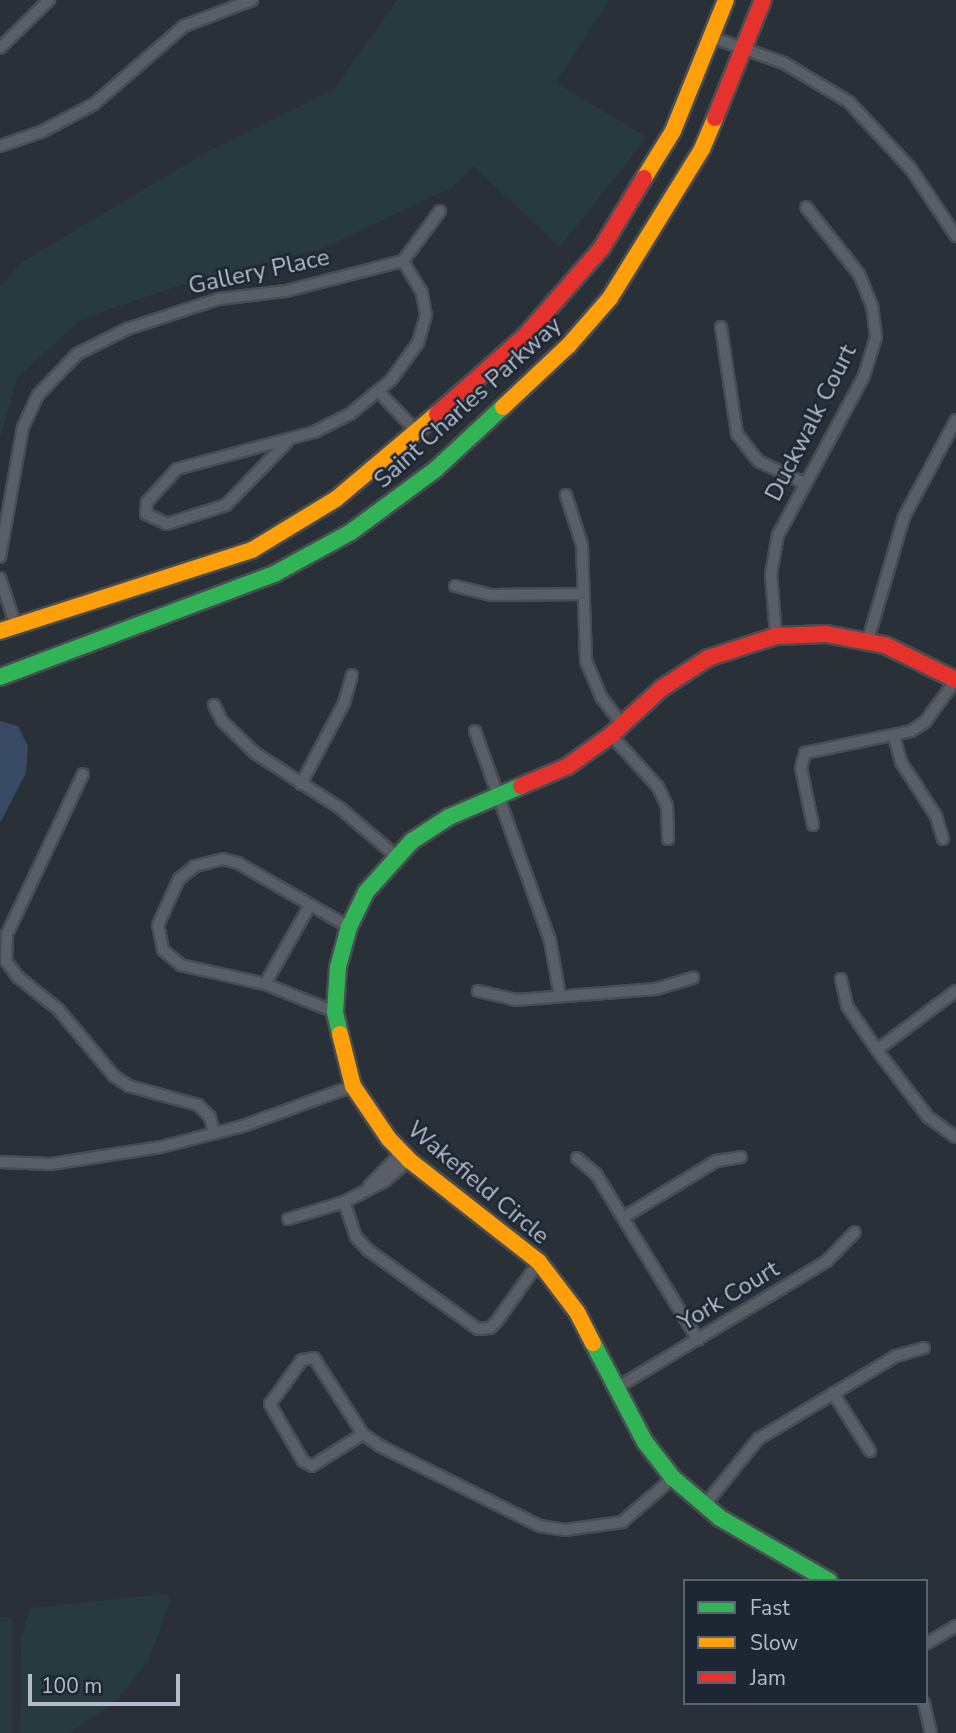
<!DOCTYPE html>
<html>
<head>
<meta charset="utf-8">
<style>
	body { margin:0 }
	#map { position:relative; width:956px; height:1733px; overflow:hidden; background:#2a3038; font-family:"Nunito Sans",sans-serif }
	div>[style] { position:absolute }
	.green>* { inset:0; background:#273a3e; transform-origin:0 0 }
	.water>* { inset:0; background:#384963 }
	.roads { filter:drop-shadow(2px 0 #484c53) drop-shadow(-2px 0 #484c53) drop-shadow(0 2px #484c53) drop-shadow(0 -2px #484c53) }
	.street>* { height:10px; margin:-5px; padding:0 5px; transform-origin:5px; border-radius:5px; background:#5a5e66 }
	.fast>* { height:16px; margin:-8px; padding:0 8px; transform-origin:8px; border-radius:8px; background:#30b455 }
	.slow>* { height:16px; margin:-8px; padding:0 8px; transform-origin:8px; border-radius:8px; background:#ff9f0a }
	.jam>* { height:16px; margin:-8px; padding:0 8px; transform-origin:8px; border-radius:8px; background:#e5322d }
	span { translate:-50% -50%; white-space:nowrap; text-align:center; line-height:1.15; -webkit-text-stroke:5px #1d2633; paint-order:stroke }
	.street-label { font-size:24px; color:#b4bcc9 }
	.legend { position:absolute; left:683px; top:1579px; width:245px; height:126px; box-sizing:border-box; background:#1d2633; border:2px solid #59626f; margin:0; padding:9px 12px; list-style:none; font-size:21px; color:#b4bcc9 }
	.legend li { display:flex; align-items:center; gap:14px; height:35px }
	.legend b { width:35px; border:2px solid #59626f }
	.scale { position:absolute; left:28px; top:1674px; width:152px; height:32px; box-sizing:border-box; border:4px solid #b4bcc9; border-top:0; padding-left:9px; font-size:21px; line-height:24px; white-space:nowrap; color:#b4bcc9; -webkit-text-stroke:5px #1d2633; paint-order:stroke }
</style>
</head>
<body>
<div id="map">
	<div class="green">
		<div style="clip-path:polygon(397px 0,609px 0,556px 83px,647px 137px,560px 247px,473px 166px,452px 187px,321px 249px,202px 278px,83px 318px,17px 378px,0 439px,0 287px,22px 262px,205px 153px,334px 89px)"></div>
		<div style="clip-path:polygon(166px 1594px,171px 1599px,149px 1660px,118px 1699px,69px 1733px,20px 1733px,21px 1637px,30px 1608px)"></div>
		<div style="left:0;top:1617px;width:12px;height:116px"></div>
	</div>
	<div class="water">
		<div style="clip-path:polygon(0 721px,18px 726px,28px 746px,26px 773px,0 823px)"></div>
	</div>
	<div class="roads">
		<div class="street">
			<div style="left:714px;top:38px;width:74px;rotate:19.7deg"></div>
			<div style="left:784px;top:63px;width:76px;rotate:31deg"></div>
			<div style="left:849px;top:102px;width:91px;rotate:47.2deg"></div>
			<div style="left:911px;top:169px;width:81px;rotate:56.1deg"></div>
			<div style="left:0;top:48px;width:69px;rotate:-44.4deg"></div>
			<div style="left:0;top:146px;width:43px;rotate:-18.9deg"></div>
			<div style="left:41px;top:132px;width:60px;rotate:-27.8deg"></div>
			<div style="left:94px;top:104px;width:119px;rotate:-40.9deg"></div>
			<div style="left:184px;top:26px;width:73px;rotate:-20.9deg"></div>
			<div style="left:403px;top:261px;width:62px;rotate:-53.5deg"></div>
			<div style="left:721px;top:327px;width:108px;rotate:81.5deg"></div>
			<div style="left:737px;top:434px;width:34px;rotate:52deg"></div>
			<div style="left:758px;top:461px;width:51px;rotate:25.6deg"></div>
			<div style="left:379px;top:392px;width:55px;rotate:46.5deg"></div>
			<div style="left:566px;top:495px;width:52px;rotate:72.3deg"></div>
			<div style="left:582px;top:545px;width:116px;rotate:88deg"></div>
			<div style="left:586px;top:661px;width:39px;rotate:67deg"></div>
			<div style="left:601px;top:697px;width:34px;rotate:52deg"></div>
			<div style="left:0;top:557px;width:132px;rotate:-80deg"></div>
			<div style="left:23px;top:427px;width:35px;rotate:-65deg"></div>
			<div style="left:38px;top:395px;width:57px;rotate:-46.4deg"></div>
			<div style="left:77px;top:354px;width:56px;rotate:-26.6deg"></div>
			<div style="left:127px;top:329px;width:97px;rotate:-18.1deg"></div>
			<div style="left:219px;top:299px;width:67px;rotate:-6.8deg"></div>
			<div style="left:286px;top:291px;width:121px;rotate:-14.4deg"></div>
			<div style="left:403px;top:261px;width:37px;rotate:59deg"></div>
			<div style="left:422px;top:293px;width:22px;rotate:80deg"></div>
			<div style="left:426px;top:315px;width:29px;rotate:106deg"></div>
			<div style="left:418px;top:343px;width:46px;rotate:126.1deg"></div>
			<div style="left:391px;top:380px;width:53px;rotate:140.3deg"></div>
			<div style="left:350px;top:414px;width:40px;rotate:153.4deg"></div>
			<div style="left:314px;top:432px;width:142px;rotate:164.9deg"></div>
			<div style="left:177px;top:469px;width:45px;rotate:132.3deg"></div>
			<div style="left:147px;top:502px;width:12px;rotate:95deg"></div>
			<div style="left:146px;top:514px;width:23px;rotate:25deg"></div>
			<div style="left:167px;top:524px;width:62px;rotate:-17.9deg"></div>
			<div style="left:226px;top:505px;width:88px;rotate:-45.9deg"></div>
			<div style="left:0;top:578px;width:51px;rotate:71.6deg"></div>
			<div style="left:455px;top:586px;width:37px;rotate:14deg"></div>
			<div style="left:491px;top:595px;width:93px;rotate:-0.6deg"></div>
			<div style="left:776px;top:636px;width:62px;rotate:-94.6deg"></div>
			<div style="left:771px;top:574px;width:40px;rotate:-80deg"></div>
			<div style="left:778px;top:535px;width:181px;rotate:-61.6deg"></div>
			<div style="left:864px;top:376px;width:41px;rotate:-72.9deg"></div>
			<div style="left:876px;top:337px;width:31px;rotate:-97deg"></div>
			<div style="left:872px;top:306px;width:35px;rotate:-112deg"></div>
			<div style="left:859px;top:274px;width:85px;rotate:-128.3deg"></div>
			<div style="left:868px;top:640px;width:128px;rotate:-73.7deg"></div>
			<div style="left:904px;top:517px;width:110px;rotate:-61.8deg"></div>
			<div style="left:214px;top:705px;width:18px;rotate:63deg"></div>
			<div style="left:222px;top:721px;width:46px;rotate:44.1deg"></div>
			<div style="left:255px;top:753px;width:101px;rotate:32.9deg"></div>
			<div style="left:340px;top:808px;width:74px;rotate:40.6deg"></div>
			<div style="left:475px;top:731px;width:222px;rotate:70.3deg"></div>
			<div style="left:550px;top:940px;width:57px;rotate:79.9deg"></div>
			<div style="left:611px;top:735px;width:70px;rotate:47.9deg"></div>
			<div style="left:658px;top:787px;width:21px;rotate:65deg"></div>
			<div style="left:667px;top:806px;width:33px;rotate:88deg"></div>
			<div style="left:894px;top:736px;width:27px;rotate:75deg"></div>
			<div style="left:901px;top:762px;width:64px;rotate:57.1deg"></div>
			<div style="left:936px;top:816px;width:24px;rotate:73deg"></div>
			<div style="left:83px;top:774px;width:177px;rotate:115.4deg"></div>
			<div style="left:7px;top:934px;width:27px;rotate:92deg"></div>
			<div style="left:6px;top:961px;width:20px;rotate:53deg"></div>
			<div style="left:18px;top:977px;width:51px;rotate:38.7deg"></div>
			<div style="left:58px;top:1009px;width:87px;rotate:50.1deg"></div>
			<div style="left:114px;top:1076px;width:18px;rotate:34deg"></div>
			<div style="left:129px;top:1086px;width:72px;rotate:15.4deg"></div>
			<div style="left:198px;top:1105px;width:17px;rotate:45deg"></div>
			<div style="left:210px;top:1117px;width:17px;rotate:77deg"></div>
			<div style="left:301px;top:784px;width:92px;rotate:-62deg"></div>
			<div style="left:344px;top:703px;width:29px;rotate:-74deg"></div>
			<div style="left:813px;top:825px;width:58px;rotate:-101.9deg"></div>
			<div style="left:801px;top:768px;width:16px;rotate:-75deg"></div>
			<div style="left:805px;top:753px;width:108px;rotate:-11.7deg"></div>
			<div style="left:911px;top:731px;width:17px;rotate:-33deg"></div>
			<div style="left:925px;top:722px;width:52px;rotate:-53.6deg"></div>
			<div style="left:841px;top:979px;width:28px;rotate:77deg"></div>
			<div style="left:847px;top:1006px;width:53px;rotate:55.7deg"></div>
			<div style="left:877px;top:1050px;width:84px;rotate:52.7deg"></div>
			<div style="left:928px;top:1117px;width:34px;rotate:36deg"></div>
			<div style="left:265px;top:984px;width:91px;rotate:-60.3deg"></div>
			<div style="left:478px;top:991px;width:39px;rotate:13deg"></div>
			<div style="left:516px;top:1000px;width:140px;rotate:-4.5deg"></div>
			<div style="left:656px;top:989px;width:39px;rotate:-17deg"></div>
			<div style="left:335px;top:1012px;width:75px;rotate:-158.2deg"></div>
			<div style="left:265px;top:984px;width:86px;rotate:-167.3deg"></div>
			<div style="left:181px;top:965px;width:23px;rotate:-140deg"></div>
			<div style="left:163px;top:950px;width:25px;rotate:-101deg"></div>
			<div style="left:158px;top:925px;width:51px;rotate:-65.5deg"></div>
			<div style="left:179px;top:879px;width:21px;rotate:-39deg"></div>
			<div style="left:195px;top:866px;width:29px;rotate:-14deg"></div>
			<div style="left:223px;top:859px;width:16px;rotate:15deg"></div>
			<div style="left:238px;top:863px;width:128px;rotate:30deg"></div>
			<div style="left:877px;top:1050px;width:99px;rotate:-36.8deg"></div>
			<div style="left:577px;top:1158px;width:25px;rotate:40deg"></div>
			<div style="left:596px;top:1174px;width:195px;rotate:58.4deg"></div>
			<div style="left:0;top:1162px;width:51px;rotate:2.2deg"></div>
			<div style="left:51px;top:1164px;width:111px;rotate:-8.8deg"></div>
			<div style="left:161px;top:1147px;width:85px;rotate:-14.4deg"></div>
			<div style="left:243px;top:1126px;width:117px;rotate:-20deg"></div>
			<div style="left:369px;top:1186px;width:46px;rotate:-45.9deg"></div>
			<div style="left:344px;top:1202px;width:37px;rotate:71deg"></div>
			<div style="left:356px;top:1237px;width:18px;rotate:47deg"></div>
			<div style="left:368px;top:1250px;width:135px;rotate:35.7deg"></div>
			<div style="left:478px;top:1329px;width:12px;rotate:-5deg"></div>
			<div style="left:490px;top:1328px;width:10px;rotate:-45deg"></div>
			<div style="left:497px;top:1321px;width:72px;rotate:-54.6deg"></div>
			<div style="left:624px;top:1217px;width:108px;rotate:-31.3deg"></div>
			<div style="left:716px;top:1161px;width:25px;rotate:-9deg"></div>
			<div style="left:288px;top:1219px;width:59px;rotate:-16.9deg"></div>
			<div style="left:344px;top:1202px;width:46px;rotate:-27.1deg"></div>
			<div style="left:385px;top:1181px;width:32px;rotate:-41deg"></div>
			<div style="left:314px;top:1358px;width:90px;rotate:57.2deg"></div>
			<div style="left:363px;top:1434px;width:60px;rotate:147.9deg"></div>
			<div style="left:312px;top:1466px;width:10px;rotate:-151deg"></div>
			<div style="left:303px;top:1461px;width:66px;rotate:-120.1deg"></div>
			<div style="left:270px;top:1404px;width:54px;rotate:-54deg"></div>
			<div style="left:302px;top:1360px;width:12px;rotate:-9deg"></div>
			<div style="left:618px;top:1387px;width:244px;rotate:-31.1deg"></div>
			<div style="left:827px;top:1261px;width:40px;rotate:-46deg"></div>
			<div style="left:833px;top:1393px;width:69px;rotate:57.5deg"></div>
			<div style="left:363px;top:1434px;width:21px;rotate:35deg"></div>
			<div style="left:380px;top:1446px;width:179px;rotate:26.6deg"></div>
			<div style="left:540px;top:1526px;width:25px;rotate:9deg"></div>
			<div style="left:565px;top:1530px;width:58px;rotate:-8deg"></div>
			<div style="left:622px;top:1522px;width:67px;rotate:-40.8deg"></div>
			<div style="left:704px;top:1506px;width:86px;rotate:-51.1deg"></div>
			<div style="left:758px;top:1439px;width:161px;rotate:-31deg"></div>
			<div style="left:896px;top:1356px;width:29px;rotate:-16deg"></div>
			<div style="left:926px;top:1644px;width:35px;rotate:-31deg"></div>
			<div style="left:924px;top:1703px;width:31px;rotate:77deg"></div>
		</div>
		<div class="fast">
			<div style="left:0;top:677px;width:295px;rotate:-20.6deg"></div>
			<div style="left:276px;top:573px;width:85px;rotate:-28.7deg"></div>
			<div style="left:351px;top:532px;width:106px;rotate:-36.5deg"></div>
			<div style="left:436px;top:469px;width:91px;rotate:-42.8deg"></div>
			<div style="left:340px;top:1034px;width:23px;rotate:-103deg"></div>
			<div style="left:335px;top:1012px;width:45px;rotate:-86.2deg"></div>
			<div style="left:338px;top:967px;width:41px;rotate:-74.6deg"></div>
			<div style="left:349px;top:927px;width:39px;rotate:-64deg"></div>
			<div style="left:366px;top:892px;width:69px;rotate:-48deg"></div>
			<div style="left:412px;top:841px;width:44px;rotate:-33deg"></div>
			<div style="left:449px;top:817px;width:78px;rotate:-23.3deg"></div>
			<div style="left:593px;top:1343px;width:112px;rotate:62.3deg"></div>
			<div style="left:645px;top:1442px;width:46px;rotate:52.1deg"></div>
			<div style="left:673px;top:1478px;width:62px;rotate:40.4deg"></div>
			<div style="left:720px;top:1518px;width:126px;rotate:30deg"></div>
		</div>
		<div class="slow">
			<div style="left:644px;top:178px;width:55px;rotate:-58.3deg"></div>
			<div style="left:673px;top:131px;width:141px;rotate:-68deg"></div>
			<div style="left:503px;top:407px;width:91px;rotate:-43.2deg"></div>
			<div style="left:569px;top:345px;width:62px;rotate:-48.9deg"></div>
			<div style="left:610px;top:298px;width:175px;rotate:-58.3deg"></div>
			<div style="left:702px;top:149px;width:34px;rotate:-67deg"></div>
			<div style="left:0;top:631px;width:265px;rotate:-17.8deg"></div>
			<div style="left:252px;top:550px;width:98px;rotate:-31.3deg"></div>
			<div style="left:336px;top:499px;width:132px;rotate:-40.1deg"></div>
			<div style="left:340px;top:1034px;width:54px;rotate:76deg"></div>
			<div style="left:353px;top:1086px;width:64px;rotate:55.8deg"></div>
			<div style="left:389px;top:1139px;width:29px;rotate:46deg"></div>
			<div style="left:409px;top:1160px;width:165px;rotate:38.1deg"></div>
			<div style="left:539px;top:1262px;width:63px;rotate:52.8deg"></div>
			<div style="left:577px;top:1312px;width:35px;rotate:63deg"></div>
		</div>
		<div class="jam">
			<div style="left:715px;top:118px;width:127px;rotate:-67.9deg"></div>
			<div style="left:437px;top:414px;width:118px;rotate:-41.6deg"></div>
			<div style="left:525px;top:336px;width:116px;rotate:-48.9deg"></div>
			<div style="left:601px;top:249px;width:83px;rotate:-58.8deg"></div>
			<div style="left:521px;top:786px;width:51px;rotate:-23.1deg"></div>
			<div style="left:568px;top:766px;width:53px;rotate:-35.8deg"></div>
			<div style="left:611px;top:735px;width:69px;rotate:-42.7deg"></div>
			<div style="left:662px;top:688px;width:55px;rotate:-33.1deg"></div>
			<div style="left:708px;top:658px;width:71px;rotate:-17.9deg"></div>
			<div style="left:776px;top:636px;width:50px;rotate:-2.3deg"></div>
			<div style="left:826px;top:634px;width:60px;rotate:10.6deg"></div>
			<div style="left:885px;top:645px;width:79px;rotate:26.2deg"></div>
		</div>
	</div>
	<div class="street-label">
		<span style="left:259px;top:272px;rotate:-12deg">Gallery Place</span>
		<span style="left:468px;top:403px;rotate:-42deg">Saint Charles Parkway</span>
		<span style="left:811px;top:423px;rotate:-63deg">Duckwalk Court</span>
		<span style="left:478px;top:1183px;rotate:40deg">Wakefield Circle</span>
		<span style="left:729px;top:1296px;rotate:-31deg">York Court</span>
	</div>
	<ul class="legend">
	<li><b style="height:9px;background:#30b455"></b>Fast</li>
	<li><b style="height:9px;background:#ff9f0a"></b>Slow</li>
	<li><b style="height:9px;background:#e5322d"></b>Jam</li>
	</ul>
	<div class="scale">100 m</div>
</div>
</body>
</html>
